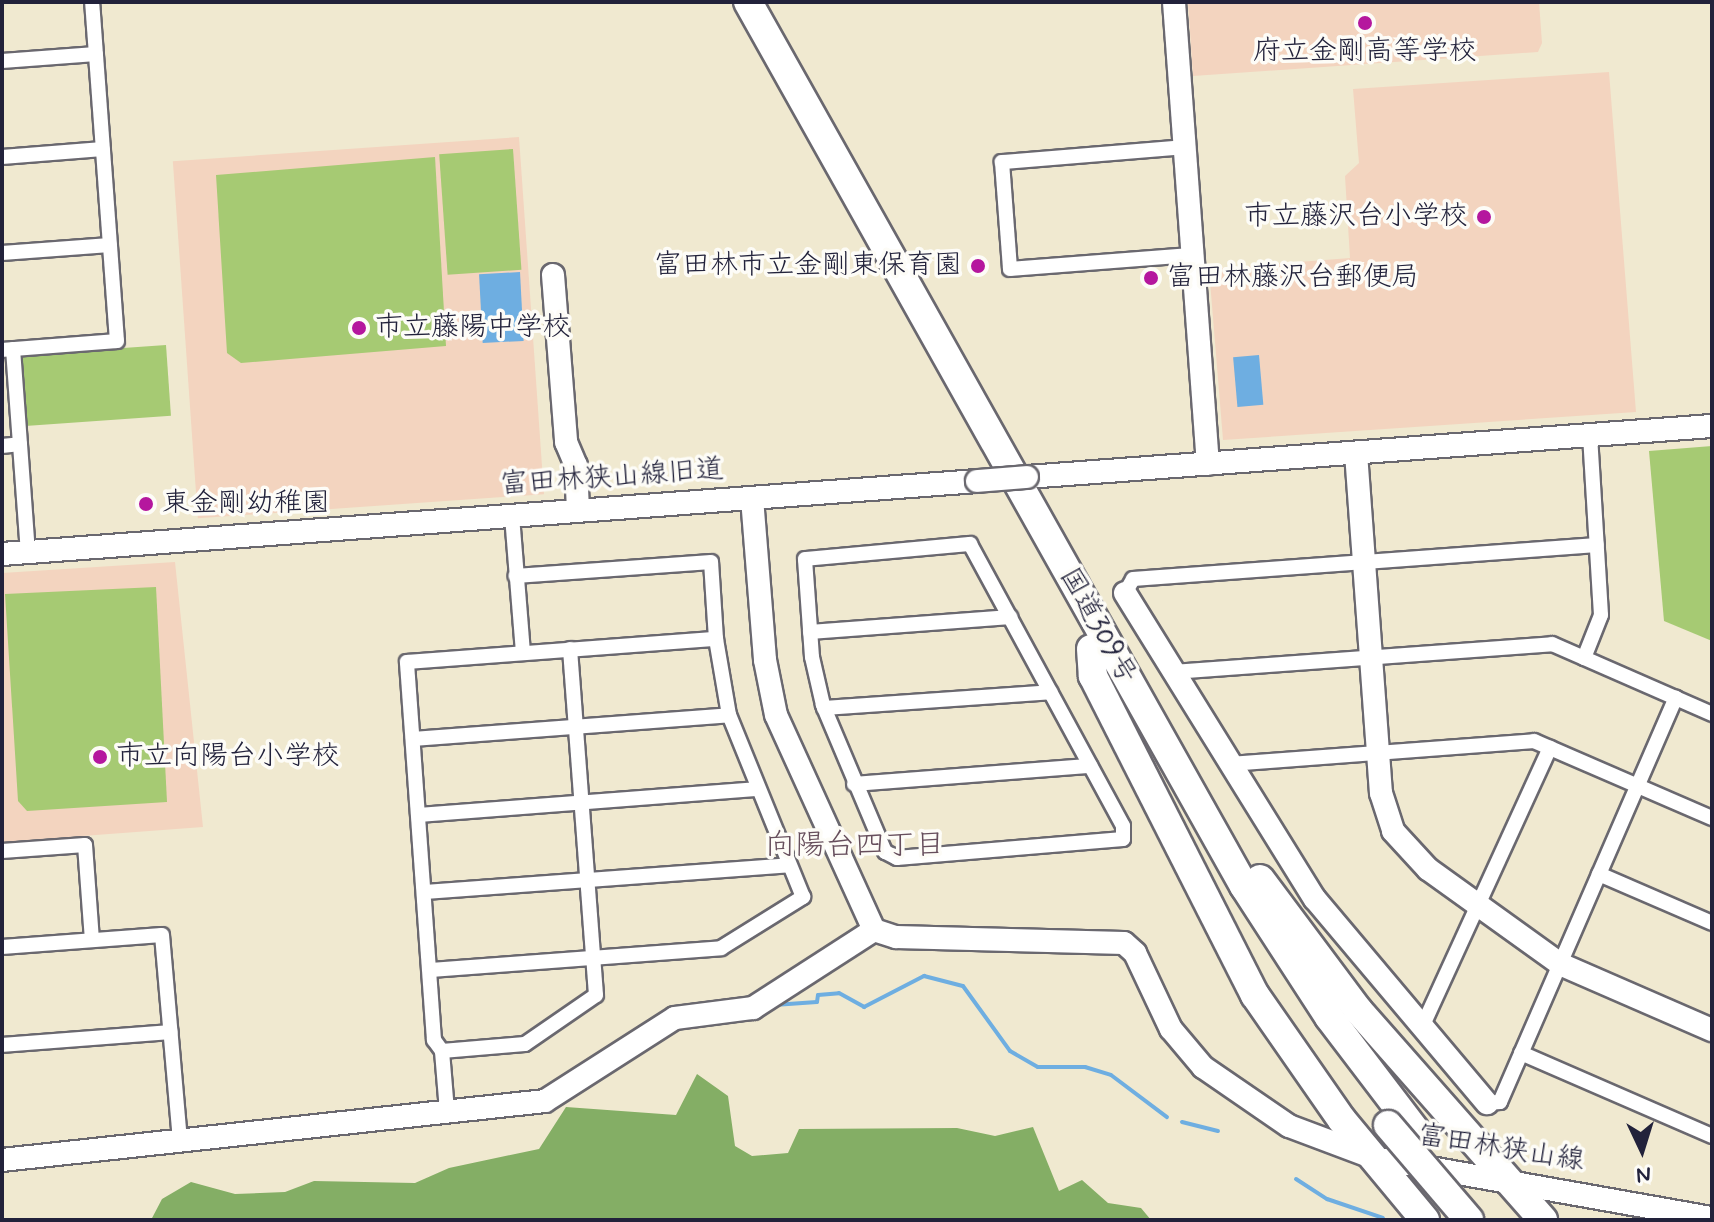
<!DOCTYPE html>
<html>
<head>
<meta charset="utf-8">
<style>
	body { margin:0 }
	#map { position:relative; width:1714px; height:1222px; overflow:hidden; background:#f0e9d0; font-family:Mynerve,"Klee One",sans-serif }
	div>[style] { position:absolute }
	.built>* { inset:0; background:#f3d4bf; transform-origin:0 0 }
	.green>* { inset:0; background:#a6ca73; transform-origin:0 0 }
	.forest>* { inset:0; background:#84ae65 }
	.water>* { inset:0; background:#6eaee1; transform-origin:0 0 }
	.stream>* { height:4px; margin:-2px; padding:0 2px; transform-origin:2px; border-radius:2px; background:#6eaee1 }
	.roads { filter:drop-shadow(2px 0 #6a686f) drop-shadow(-2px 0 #6a686f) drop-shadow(0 2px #6a686f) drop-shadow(0 -2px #6a686f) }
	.street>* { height:14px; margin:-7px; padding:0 7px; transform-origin:7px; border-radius:7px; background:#fff }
	.secondary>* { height:22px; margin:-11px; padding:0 11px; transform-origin:11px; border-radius:11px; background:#fff }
	.highway>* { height:28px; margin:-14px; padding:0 14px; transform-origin:14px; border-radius:14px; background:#fff }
	.bridges { filter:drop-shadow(2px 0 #6a686f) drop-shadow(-2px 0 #6a686f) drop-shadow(0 2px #6a686f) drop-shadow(0 -2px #6a686f) }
	.secondary-bridge>* { height:22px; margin:-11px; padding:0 11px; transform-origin:11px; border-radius:11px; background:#fff }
	.highway-bridge>* { height:28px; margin:-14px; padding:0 14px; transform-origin:14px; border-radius:14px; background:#fff }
	.dots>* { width:22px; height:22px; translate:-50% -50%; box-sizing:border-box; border:4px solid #fdfcf7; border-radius:50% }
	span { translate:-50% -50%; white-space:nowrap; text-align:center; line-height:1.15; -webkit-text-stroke:7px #fdfcf7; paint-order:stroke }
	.poi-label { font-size:28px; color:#22223b }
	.right { translate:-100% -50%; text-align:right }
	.left { translate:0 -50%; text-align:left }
	.street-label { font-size:28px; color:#22223b }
	.neighbourhood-label { font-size:30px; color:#664e5c }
	.frame { position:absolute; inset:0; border:4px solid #22223b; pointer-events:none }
	.north { position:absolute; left:1602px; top:1110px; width:80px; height:80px; -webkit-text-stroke:6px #fdfcf7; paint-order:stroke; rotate:176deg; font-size:22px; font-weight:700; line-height:32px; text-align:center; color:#22223b }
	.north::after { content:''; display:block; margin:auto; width:28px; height:36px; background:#22223b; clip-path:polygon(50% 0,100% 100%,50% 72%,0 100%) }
</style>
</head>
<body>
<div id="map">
	<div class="built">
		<div style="clip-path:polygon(1188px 2px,1539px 2px,1542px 43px,1538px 52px,1193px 76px)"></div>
		<div style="clip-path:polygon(1609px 72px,1636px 412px,1223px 440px,1209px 269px,1350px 258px,1345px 176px,1359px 163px,1353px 89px)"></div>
		<div style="left:519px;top:137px;width:358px;height:347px;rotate:86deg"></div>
		<div style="clip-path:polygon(175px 562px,203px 827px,2px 842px,2px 573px)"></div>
	</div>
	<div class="green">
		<div style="left:513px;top:149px;width:121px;height:74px;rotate:86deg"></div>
		<div style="clip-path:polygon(435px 157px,446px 346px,241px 363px,227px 353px,216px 175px)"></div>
		<div style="left:166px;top:345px;width:71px;height:146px;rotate:86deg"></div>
		<div style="clip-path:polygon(1712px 446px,1712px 641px,1664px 621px,1649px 451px)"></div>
		<div style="clip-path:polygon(156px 587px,167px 802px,27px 811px,18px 801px,5px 594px)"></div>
	</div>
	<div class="forest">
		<div style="clip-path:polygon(697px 1074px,728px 1096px,735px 1146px,752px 1156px,788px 1153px,799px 1129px,957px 1128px,995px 1136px,1033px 1127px,1059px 1191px,1082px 1180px,1108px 1203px,1141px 1208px,1151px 1220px,151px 1220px,162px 1199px,191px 1182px,235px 1194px,285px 1192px,314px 1181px,415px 1183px,449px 1168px,539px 1149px,566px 1107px,676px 1115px)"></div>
	</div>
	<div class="water">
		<div style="left:520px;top:272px;width:69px;height:41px;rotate:87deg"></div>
		<div style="left:1259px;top:355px;width:50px;height:26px;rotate:85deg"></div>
	</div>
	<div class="stream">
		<div style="left:774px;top:1005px;width:43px;rotate:-4deg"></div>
		<div style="left:817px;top:1002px;width:7px;rotate:-82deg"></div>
		<div style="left:818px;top:995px;width:21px;rotate:-5deg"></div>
		<div style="left:839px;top:993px;width:29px;rotate:29deg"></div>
		<div style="left:864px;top:1007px;width:68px;rotate:-27.3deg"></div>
		<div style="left:924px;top:976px;width:40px;rotate:14.4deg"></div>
		<div style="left:963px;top:986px;width:80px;rotate:54.1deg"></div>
		<div style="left:1010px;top:1051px;width:32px;rotate:30deg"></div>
		<div style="left:1038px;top:1067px;width:47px"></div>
		<div style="left:1085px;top:1067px;width:27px;rotate:17deg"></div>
		<div style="left:1111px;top:1075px;width:70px;rotate:36.9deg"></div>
		<div style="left:1182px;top:1122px;width:37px;rotate:14deg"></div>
		<div style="left:1296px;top:1179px;width:37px;rotate:33deg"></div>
		<div style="left:1327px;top:1199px;width:59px;rotate:18.7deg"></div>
	</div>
	<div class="roads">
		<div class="street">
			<div style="left:2px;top:61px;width:94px;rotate:-4.3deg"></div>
			<div style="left:1185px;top:147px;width:184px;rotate:175.3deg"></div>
			<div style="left:1002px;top:162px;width:107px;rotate:85.7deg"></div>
			<div style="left:1010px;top:269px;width:184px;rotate:-4.4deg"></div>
			<div style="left:2px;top:157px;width:101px;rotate:-4.5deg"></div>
			<div style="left:2px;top:253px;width:108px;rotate:-4.2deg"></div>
			<div style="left:13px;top:349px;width:204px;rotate:85.8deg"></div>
			<div style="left:2px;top:350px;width:115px;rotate:-4.5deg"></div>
			<div style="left:117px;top:341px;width:340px;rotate:-94.2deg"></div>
			<div style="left:2px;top:446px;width:18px;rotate:-6deg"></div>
			<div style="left:512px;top:516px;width:137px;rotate:85.4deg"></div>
			<div style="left:970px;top:544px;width:321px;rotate:61.5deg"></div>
			<div style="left:1123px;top:826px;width:13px;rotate:90deg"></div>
			<div style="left:1123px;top:839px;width:227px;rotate:175.2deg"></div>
			<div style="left:897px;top:858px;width:13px;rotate:-153deg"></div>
			<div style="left:885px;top:852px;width:160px;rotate:-112.9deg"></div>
			<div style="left:823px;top:705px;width:49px;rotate:-102.9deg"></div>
			<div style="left:812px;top:657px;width:98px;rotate:-94.1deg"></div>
			<div style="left:805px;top:559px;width:166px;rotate:-5.2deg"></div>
			<div style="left:1125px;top:593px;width:16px;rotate:-60deg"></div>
			<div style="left:1133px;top:579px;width:465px;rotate:-4.2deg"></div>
			<div style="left:810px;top:632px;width:201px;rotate:-4.3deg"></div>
			<div style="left:1584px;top:658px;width:46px;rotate:-68.4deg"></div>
			<div style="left:1601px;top:615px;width:180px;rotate:-93.5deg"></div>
			<div style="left:1173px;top:672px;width:380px;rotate:-4.2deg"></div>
			<div style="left:1552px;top:644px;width:175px;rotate:23.6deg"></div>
			<div style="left:824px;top:708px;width:227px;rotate:-4deg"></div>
			<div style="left:413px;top:739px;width:317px;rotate:-4.3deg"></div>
			<div style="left:1230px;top:764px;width:305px;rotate:-4.3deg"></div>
			<div style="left:1534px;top:741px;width:194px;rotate:23.4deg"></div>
			<div style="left:854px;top:784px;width:237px;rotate:-4.4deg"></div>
			<div style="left:419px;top:815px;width:337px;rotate:-4.4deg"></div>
			<div style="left:2px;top:851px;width:83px;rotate:-4.1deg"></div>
			<div style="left:85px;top:845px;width:95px;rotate:85.8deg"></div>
			<div style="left:1599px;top:874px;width:123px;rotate:23.4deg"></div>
			<div style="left:425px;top:892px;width:365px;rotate:-4.2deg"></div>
			<div style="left:2px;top:947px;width:160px;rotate:-4.3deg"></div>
			<div style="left:162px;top:935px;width:207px;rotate:85deg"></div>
			<div style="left:431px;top:970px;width:291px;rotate:-4.3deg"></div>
			<div style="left:721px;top:948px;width:97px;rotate:-31.9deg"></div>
			<div style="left:803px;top:897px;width:196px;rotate:-112.1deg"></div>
			<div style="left:729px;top:715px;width:77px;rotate:-99.7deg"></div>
			<div style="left:716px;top:639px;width:77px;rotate:-93.7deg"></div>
			<div style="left:711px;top:562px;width:196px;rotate:175.9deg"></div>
			<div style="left:1423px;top:1025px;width:305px;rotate:-65.4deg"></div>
			<div style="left:2px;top:1045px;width:169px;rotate:-4.4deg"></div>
			<div style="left:442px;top:1051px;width:83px;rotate:-4.8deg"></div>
			<div style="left:525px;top:1044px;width:86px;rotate:-34.6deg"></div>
			<div style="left:596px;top:995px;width:347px;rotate:-94.3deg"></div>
			<div style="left:1521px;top:1053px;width:208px;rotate:23.5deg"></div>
			<div style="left:1487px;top:1103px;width:13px;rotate:-4deg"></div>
			<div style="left:1500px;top:1102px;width:441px;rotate:-66.5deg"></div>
			<div style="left:447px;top:1111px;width:60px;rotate:-94.8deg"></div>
			<div style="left:442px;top:1051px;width:14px;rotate:-126deg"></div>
			<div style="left:434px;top:1040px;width:379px;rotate:-94.1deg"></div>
			<div style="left:407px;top:662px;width:310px;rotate:-4.3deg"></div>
		</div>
		<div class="secondary">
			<div style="left:1174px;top:2px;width:463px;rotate:85.8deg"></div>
			<div style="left:553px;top:275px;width:168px;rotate:85.5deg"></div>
			<div style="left:566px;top:442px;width:25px;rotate:67deg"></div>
			<div style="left:576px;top:465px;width:46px;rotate:87.5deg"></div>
			<div style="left:1356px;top:453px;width:341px;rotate:85.8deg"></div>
			<div style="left:1381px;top:793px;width:40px;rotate:72deg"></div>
			<div style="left:1393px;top:831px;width:52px;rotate:47.4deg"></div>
			<div style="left:1428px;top:869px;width:163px;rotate:35.7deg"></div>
			<div style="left:1560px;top:964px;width:166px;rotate:23.5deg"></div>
			<div style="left:1027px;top:477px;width:687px;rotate:-4.26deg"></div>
			<div style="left:752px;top:498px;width:163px;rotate:85.4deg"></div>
			<div style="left:765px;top:660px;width:56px;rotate:78.7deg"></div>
			<div style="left:776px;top:715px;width:236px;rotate:65.5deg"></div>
			<div style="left:874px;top:930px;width:23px;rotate:18deg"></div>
			<div style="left:896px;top:937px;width:228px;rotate:1.5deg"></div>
			<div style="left:1124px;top:943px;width:15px;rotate:42deg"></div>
			<div style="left:1135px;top:953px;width:84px;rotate:64.7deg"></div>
			<div style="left:1171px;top:1029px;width:50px;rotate:49.9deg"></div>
			<div style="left:1203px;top:1067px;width:104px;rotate:34.5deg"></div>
			<div style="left:1289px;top:1126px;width:91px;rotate:20.6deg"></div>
			<div style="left:1374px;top:1158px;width:343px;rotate:10.1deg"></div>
			<div style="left:2px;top:554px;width:978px;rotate:-4.28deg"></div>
			<div style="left:1125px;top:593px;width:360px;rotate:58.2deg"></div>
			<div style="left:1315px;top:899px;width:267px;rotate:49.9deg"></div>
			<div style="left:2px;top:1160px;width:546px;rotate:-6.2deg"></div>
			<div style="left:545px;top:1101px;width:154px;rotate:-32.6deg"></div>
			<div style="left:675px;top:1018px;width:79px;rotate:-7.3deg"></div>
			<div style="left:753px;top:1008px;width:144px;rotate:-32.8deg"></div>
		</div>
		<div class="highway">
			<div style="left:748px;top:2px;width:1014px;rotate:60.7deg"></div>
			<div style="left:1244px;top:886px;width:156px;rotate:57deg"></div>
			<div style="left:1329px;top:1017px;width:142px;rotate:52.7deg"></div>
			<div style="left:1091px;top:649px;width:27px;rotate:86deg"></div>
			<div style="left:1093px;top:676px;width:358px;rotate:63.1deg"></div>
			<div style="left:1255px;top:995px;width:152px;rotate:55.2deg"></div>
			<div style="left:1342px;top:1120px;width:130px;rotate:50.3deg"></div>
			<div style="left:1260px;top:879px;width:164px;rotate:53.2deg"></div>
			<div style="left:1358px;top:1010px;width:280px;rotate:48.6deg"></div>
		</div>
	</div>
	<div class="bridges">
		<div class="secondary-bridge">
			<div style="left:977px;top:481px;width:50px;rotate:-4.6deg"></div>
		</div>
		<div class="highway-bridge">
			<div style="left:1388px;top:1125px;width:125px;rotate:49.5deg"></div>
		</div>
	</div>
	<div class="dots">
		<div style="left:1365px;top:23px;background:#b5179e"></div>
		<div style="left:1484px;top:217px;background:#b5179e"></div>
		<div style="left:978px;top:266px;background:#b5179e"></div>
		<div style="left:1151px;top:278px;background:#b5179e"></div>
		<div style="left:359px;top:328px;background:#b5179e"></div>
		<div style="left:146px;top:504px;background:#b5179e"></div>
		<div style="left:100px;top:757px;background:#b5179e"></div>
	</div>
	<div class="poi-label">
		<span style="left:1365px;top:52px">府立金剛高等学校</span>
		<span class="right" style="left:1468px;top:217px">市立藤沢台小学校</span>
		<span class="right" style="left:962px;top:266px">富田林市立金剛東保育園</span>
		<span class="left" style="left:1167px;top:278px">富田林藤沢台郵便局</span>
		<span class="left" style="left:375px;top:328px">市立藤陽中学校</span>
		<span class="left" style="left:162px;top:504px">東金剛幼稚園</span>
		<span class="left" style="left:116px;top:757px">市立向陽台小学校</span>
	</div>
	<div class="street-label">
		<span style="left:612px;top:478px;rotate:-4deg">富田林狭山線旧道</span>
		<span style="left:1097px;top:626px;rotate:61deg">国道309号</span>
		<span style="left:1501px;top:1149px;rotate:9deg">富田林狭山線</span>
	</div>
	<div class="neighbourhood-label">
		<span style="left:855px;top:846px">向陽台四丁目</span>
	</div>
	<div class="frame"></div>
	<div class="north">N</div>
</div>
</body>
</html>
